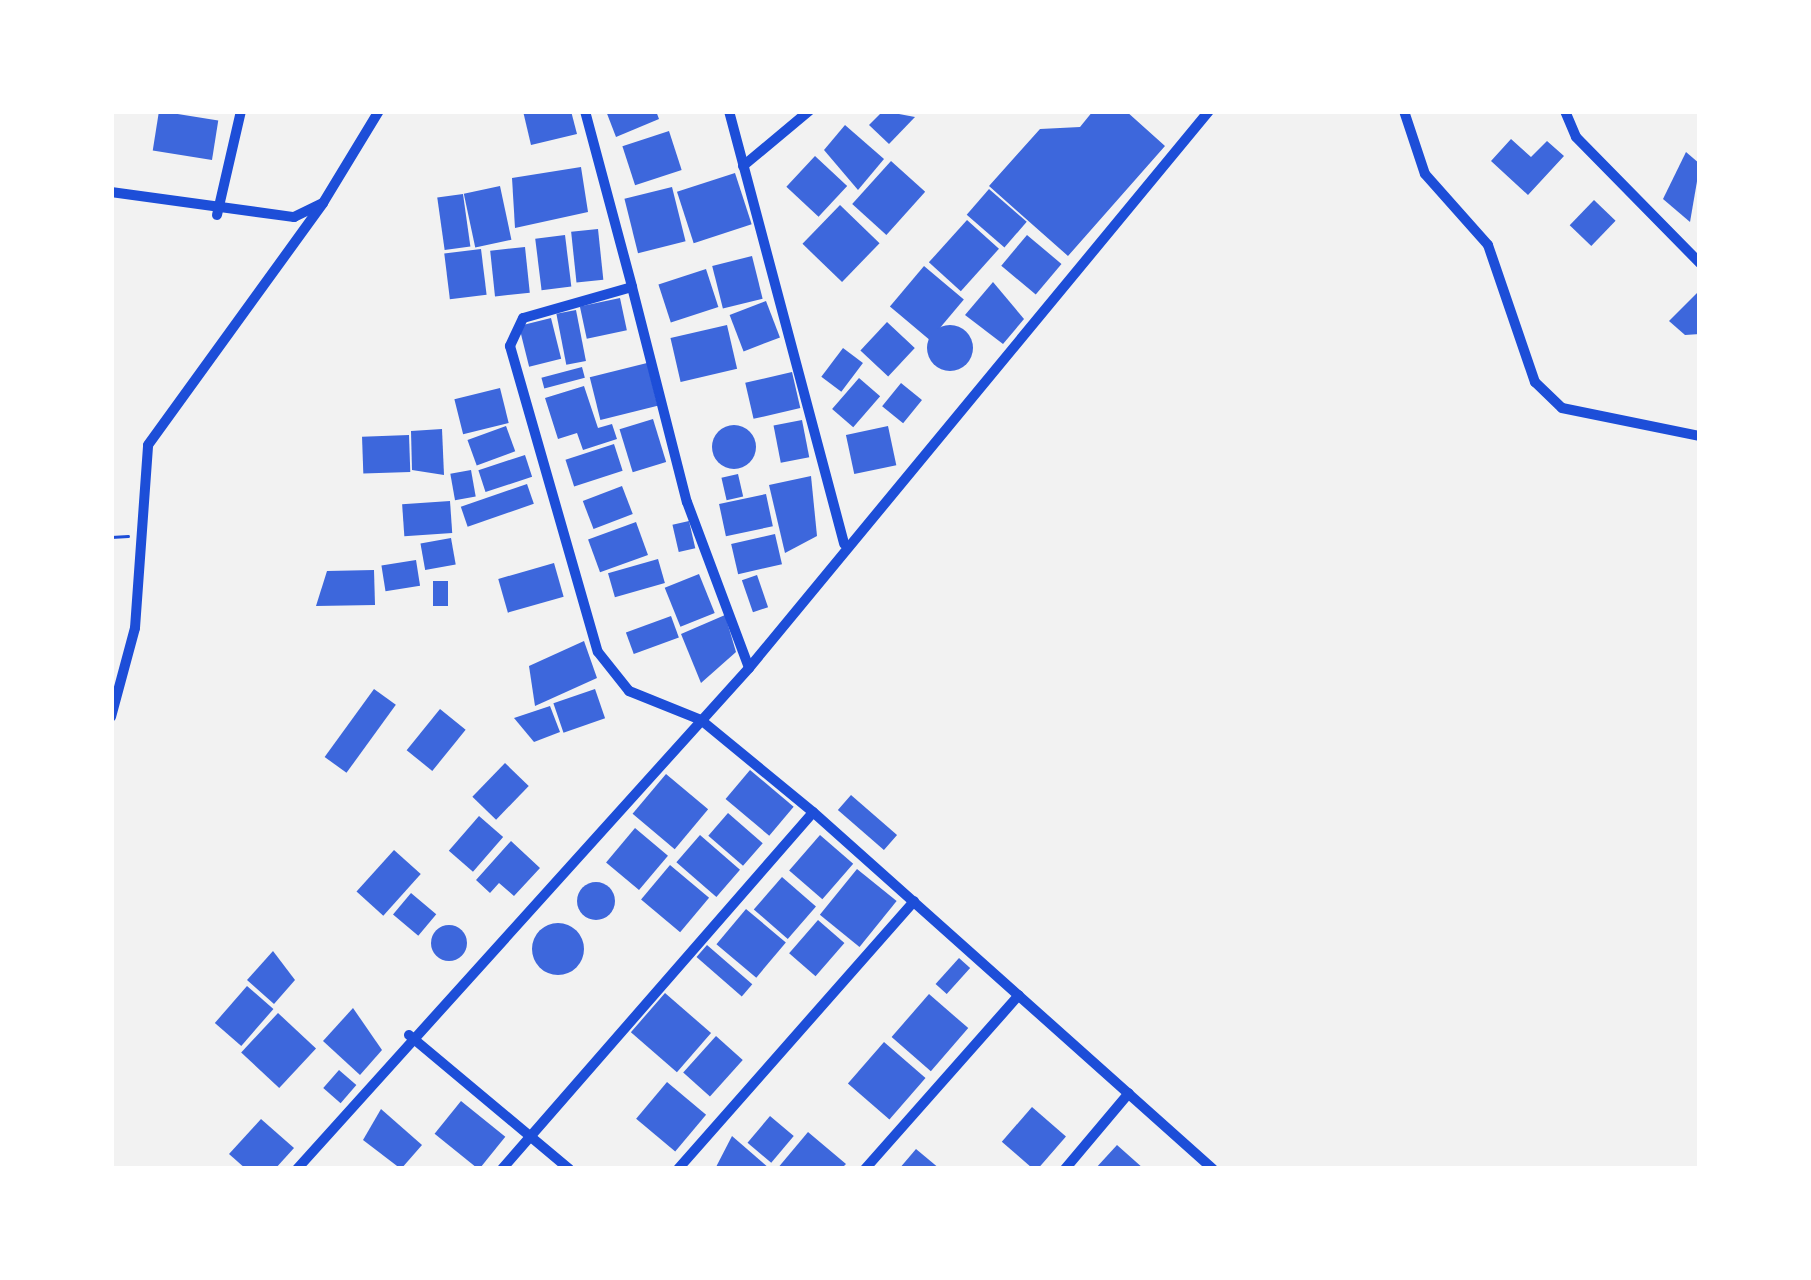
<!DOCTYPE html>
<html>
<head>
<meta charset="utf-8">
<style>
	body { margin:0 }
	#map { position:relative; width:1811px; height:1280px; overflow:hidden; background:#f2f2f2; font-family:"Asap Condensed",sans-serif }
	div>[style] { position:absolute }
	.building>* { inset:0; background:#3d67dc; transform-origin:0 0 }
	.round { border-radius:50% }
	.path>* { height:3px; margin:-1.5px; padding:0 1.5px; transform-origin:1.5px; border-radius:1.5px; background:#1d4ed8 }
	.minor>* { height:10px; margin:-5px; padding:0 5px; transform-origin:5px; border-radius:5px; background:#1d4ed8 }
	span { translate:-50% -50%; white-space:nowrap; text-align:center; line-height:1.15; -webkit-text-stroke:9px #fff; paint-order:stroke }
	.frame { position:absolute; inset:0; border:114px solid #fff; pointer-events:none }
</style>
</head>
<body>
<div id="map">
	<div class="building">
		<div style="left:159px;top:111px;width:60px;height:40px;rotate:9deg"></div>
		<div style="clip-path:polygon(523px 111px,571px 111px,577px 134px,531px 145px)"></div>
		<div style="clip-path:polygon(606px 111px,656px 111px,659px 119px,616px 137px)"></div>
		<div style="clip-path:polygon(883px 111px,915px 117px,889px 144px,869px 125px)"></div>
		<div style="clip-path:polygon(1093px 111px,1126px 111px,1165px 146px,1068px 256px,989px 186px,1040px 129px,1080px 127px)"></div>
		<div style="clip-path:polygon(845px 125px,884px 159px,858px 190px,824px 150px)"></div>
		<div style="left:669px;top:131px;width:41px;height:49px;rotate:72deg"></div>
		<div style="clip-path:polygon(1511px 139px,1531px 157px,1547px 141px,1564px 156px,1528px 195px,1491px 161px)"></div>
		<div style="clip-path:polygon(1686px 152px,1700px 164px,1690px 222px,1663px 199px)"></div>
		<div style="left:815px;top:156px;width:44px;height:42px;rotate:43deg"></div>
		<div style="left:891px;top:161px;width:46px;height:58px;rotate:42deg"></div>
		<div style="clip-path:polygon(581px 167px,588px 212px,515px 228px,512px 178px)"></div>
		<div style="left:735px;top:173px;width:54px;height:61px;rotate:72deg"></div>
		<div style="left:500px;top:186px;width:55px;height:37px;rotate:78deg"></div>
		<div style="left:672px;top:187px;width:56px;height:49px;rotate:76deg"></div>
		<div style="left:989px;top:189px;width:50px;height:34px;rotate:41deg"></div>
		<div style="left:463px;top:194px;width:53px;height:26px;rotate:82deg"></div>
		<div style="left:1594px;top:200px;width:30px;height:35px;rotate:44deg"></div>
		<div style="left:840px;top:205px;width:55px;height:54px;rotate:44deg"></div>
		<div style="left:967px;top:220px;width:43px;height:57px;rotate:42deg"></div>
		<div style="left:598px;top:229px;width:51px;height:27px;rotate:84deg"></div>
		<div style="left:565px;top:235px;width:52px;height:30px;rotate:83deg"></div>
		<div style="left:1027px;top:235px;width:45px;height:40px;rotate:40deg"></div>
		<div style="left:525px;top:247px;width:46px;height:35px;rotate:84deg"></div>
		<div style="left:481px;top:249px;width:46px;height:37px;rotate:83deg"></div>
		<div style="left:752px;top:256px;width:44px;height:41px;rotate:76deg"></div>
		<div style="left:924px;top:266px;width:52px;height:53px;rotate:40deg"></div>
		<div style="left:706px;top:269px;width:40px;height:50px;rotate:72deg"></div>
		<div style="clip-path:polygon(993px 282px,1024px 319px,1003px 344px,965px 315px)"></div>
		<div style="clip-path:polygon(1700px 290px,1700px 334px,1685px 335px,1669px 321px)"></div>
		<div style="left:620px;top:298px;width:33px;height:41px;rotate:78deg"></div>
		<div style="left:766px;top:301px;width:39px;height:39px;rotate:69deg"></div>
		<div style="left:576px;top:310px;width:52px;height:20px;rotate:79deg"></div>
		<div style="left:551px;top:318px;width:42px;height:33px;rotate:76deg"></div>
		<div style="left:887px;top:322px;width:38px;height:39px;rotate:43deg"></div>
		<div class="round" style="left:927px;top:325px;width:46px;height:46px"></div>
		<div style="left:727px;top:325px;width:45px;height:58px;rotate:77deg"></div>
		<div style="left:843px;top:348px;width:25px;height:36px;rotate:37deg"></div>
		<div style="left:647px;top:363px;width:44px;height:59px;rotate:76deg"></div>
		<div style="left:582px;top:367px;width:11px;height:42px;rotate:75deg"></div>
		<div style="left:792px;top:372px;width:37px;height:48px;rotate:77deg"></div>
		<div style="left:859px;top:378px;width:28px;height:41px;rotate:41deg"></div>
		<div style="left:901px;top:383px;width:27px;height:30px;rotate:39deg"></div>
		<div style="clip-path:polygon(584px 386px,598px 428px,612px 424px,617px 439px,583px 450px,577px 433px,558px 439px,545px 398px)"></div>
		<div style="left:500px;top:388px;width:36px;height:47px;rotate:76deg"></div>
		<div style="left:653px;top:419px;width:45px;height:35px;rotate:73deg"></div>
		<div style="left:802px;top:420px;width:38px;height:29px;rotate:79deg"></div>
		<div class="round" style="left:712px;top:425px;width:44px;height:44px"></div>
		<div style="left:506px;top:426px;width:27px;height:41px;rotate:70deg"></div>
		<div style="left:888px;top:426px;width:40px;height:43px;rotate:78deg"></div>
		<div style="clip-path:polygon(442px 429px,444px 475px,412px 470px,411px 431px)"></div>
		<div style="left:409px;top:435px;width:37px;height:47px;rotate:88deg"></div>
		<div style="left:614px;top:444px;width:28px;height:51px;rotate:72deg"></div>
		<div style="left:525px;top:455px;width:23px;height:49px;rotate:72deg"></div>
		<div style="left:471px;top:470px;width:27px;height:21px;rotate:80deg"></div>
		<div style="left:738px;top:474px;width:23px;height:17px;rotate:77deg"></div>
		<div style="clip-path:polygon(811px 476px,817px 536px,785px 553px,769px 485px)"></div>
		<div style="left:527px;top:484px;width:21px;height:70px;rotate:71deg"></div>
		<div style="left:622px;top:486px;width:30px;height:42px;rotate:69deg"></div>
		<div style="left:766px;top:494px;width:33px;height:48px;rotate:78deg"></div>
		<div style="left:450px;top:501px;width:32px;height:48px;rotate:86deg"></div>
		<div style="left:689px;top:521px;width:28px;height:17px;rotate:77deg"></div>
		<div style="left:636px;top:522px;width:35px;height:51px;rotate:70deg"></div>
		<div style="left:775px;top:534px;width:31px;height:45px;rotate:77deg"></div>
		<div style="left:451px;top:538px;width:27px;height:31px;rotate:80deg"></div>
		<div style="left:658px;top:559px;width:25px;height:52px;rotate:74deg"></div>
		<div style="left:416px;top:560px;width:26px;height:35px;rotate:81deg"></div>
		<div style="left:554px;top:563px;width:35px;height:58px;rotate:74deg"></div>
		<div style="clip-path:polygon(374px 570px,375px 605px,316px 606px,327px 571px)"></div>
		<div style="left:699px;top:574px;width:42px;height:37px;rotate:68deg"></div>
		<div style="left:757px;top:575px;width:34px;height:16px;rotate:71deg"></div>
		<div style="left:433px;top:581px;width:15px;height:25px"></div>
		<div style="clip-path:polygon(725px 615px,736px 652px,701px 683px,681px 634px)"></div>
		<div style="left:671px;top:616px;width:23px;height:48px;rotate:70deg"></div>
		<div style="clip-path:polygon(584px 641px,597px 678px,535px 706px,529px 666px)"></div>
		<div style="left:374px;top:689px;width:27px;height:84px;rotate:36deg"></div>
		<div style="left:595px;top:689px;width:31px;height:44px;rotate:71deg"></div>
		<div style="clip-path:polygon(550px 706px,560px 732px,534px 742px,514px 718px)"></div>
		<div style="left:440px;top:709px;width:33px;height:53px;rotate:39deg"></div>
		<div style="left:505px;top:763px;width:33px;height:47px;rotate:44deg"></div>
		<div style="left:750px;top:770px;width:57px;height:38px;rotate:40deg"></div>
		<div style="left:666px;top:774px;width:55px;height:52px;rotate:40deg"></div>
		<div style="left:851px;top:795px;width:61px;height:20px;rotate:41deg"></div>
		<div style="left:728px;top:813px;width:46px;height:30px;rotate:41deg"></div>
		<div style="left:479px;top:816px;width:32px;height:46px;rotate:41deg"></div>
		<div style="left:635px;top:828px;width:43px;height:45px;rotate:40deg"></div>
		<div style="left:700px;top:835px;width:53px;height:36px;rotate:41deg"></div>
		<div style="left:820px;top:835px;width:44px;height:47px;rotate:41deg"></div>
		<div style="clip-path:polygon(511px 841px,540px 868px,514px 896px,499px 883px,490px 893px,476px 880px)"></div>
		<div style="left:394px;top:850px;width:36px;height:56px;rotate:42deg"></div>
		<div style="left:670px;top:865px;width:51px;height:45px;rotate:40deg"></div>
		<div style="left:857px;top:869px;width:51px;height:59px;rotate:39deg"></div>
		<div style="left:782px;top:877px;width:45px;height:43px;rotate:41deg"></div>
		<div class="round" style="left:577px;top:882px;width:38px;height:38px"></div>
		<div style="left:411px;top:893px;width:33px;height:28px;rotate:40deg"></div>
		<div style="left:746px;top:909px;width:52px;height:46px;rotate:40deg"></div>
		<div style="left:818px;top:920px;width:35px;height:44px;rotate:41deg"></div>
		<div class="round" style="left:532px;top:923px;width:52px;height:52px"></div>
		<div class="round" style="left:431px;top:925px;width:36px;height:36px"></div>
		<div style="left:707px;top:945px;width:60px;height:16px;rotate:41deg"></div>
		<div style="clip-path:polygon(273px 951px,295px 980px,274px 1004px,247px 980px)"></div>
		<div style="left:959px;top:958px;width:15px;height:35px;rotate:42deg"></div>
		<div style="left:247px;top:986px;width:35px;height:49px;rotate:41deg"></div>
		<div style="left:665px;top:993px;width:61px;height:52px;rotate:41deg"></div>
		<div style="left:929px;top:994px;width:52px;height:57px;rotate:41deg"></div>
		<div style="clip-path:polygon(353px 1008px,382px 1050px,360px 1075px,323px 1041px)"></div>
		<div style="left:278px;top:1013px;width:52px;height:54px;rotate:43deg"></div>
		<div style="left:716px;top:1036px;width:36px;height:49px;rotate:42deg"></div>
		<div style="left:884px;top:1042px;width:55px;height:55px;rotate:41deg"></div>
		<div style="left:339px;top:1070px;width:23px;height:24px;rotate:41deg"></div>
		<div style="left:667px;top:1082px;width:51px;height:48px;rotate:40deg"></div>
		<div style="left:461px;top:1101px;width:57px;height:42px;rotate:39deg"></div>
		<div style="left:1032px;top:1107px;width:45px;height:46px;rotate:41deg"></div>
		<div style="clip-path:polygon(381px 1109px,422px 1145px,401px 1169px,363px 1140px)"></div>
		<div style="left:770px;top:1116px;width:31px;height:35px;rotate:40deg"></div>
		<div style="clip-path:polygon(261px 1119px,294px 1148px,275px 1169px,246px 1169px,229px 1154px)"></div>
		<div style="clip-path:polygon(808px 1132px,846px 1164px,841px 1169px,777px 1169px)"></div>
		<div style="clip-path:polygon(732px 1136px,770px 1169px,715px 1169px)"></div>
		<div style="clip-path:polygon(1117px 1145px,1144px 1169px,1095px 1169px)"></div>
		<div style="clip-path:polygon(916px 1149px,940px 1169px,899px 1169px)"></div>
	</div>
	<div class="path">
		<div style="left:111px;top:537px;width:17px;rotate:-3deg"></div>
	</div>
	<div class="minor">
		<div style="left:585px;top:111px;width:182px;rotate:75deg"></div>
		<div style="left:632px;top:287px;width:113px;rotate:164.1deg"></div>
		<div style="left:523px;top:318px;width:31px;rotate:115deg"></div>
		<div style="left:510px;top:346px;width:318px;rotate:74deg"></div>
		<div style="left:598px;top:652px;width:50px;rotate:51.5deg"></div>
		<div style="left:629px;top:691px;width:78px;rotate:21.9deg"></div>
		<div style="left:701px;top:720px;width:145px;rotate:39.4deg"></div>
		<div style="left:813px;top:812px;width:536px;rotate:41.75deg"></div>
		<div style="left:729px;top:111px;width:448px;rotate:75.1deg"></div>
		<div style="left:1404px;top:111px;width:66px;rotate:71.6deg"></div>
		<div style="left:1425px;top:174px;width:95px;rotate:48.4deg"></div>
		<div style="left:1488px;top:245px;width:145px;rotate:71.1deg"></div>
		<div style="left:1535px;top:382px;width:37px;rotate:44deg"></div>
		<div style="left:1562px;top:408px;width:141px;rotate:11.5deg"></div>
		<div style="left:1565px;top:111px;width:28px;rotate:67deg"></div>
		<div style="left:1576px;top:137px;width:177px;rotate:45.5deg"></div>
		<div style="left:743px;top:166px;width:86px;rotate:-39.8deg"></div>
		<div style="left:111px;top:192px;width:185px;rotate:7.8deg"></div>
		<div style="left:294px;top:217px;width:32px;rotate:-26deg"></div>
		<div style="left:323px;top:203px;width:108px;rotate:-58.7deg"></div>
		<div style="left:217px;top:215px;width:107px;rotate:-77deg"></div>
		<div style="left:632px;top:287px;width:222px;rotate:75.7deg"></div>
		<div style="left:687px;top:502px;width:177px;rotate:69.5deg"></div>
		<div style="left:111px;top:717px;width:92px;rotate:-74.9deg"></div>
		<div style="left:135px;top:628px;width:183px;rotate:-85.9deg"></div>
		<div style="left:148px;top:445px;width:299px;rotate:-54.1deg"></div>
		<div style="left:409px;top:1035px;width:209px;rotate:39.9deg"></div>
		<div style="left:297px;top:1169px;width:675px;rotate:-47.94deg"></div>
		<div style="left:749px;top:668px;width:722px;rotate:-50.45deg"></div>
		<div style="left:502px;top:1169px;width:473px;rotate:-48.9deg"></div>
		<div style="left:678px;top:1169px;width:357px;rotate:-48.6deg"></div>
		<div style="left:865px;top:1169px;width:232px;rotate:-48.5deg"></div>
		<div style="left:1065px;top:1169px;width:99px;rotate:-49.9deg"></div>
	</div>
	<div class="frame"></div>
</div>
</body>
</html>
